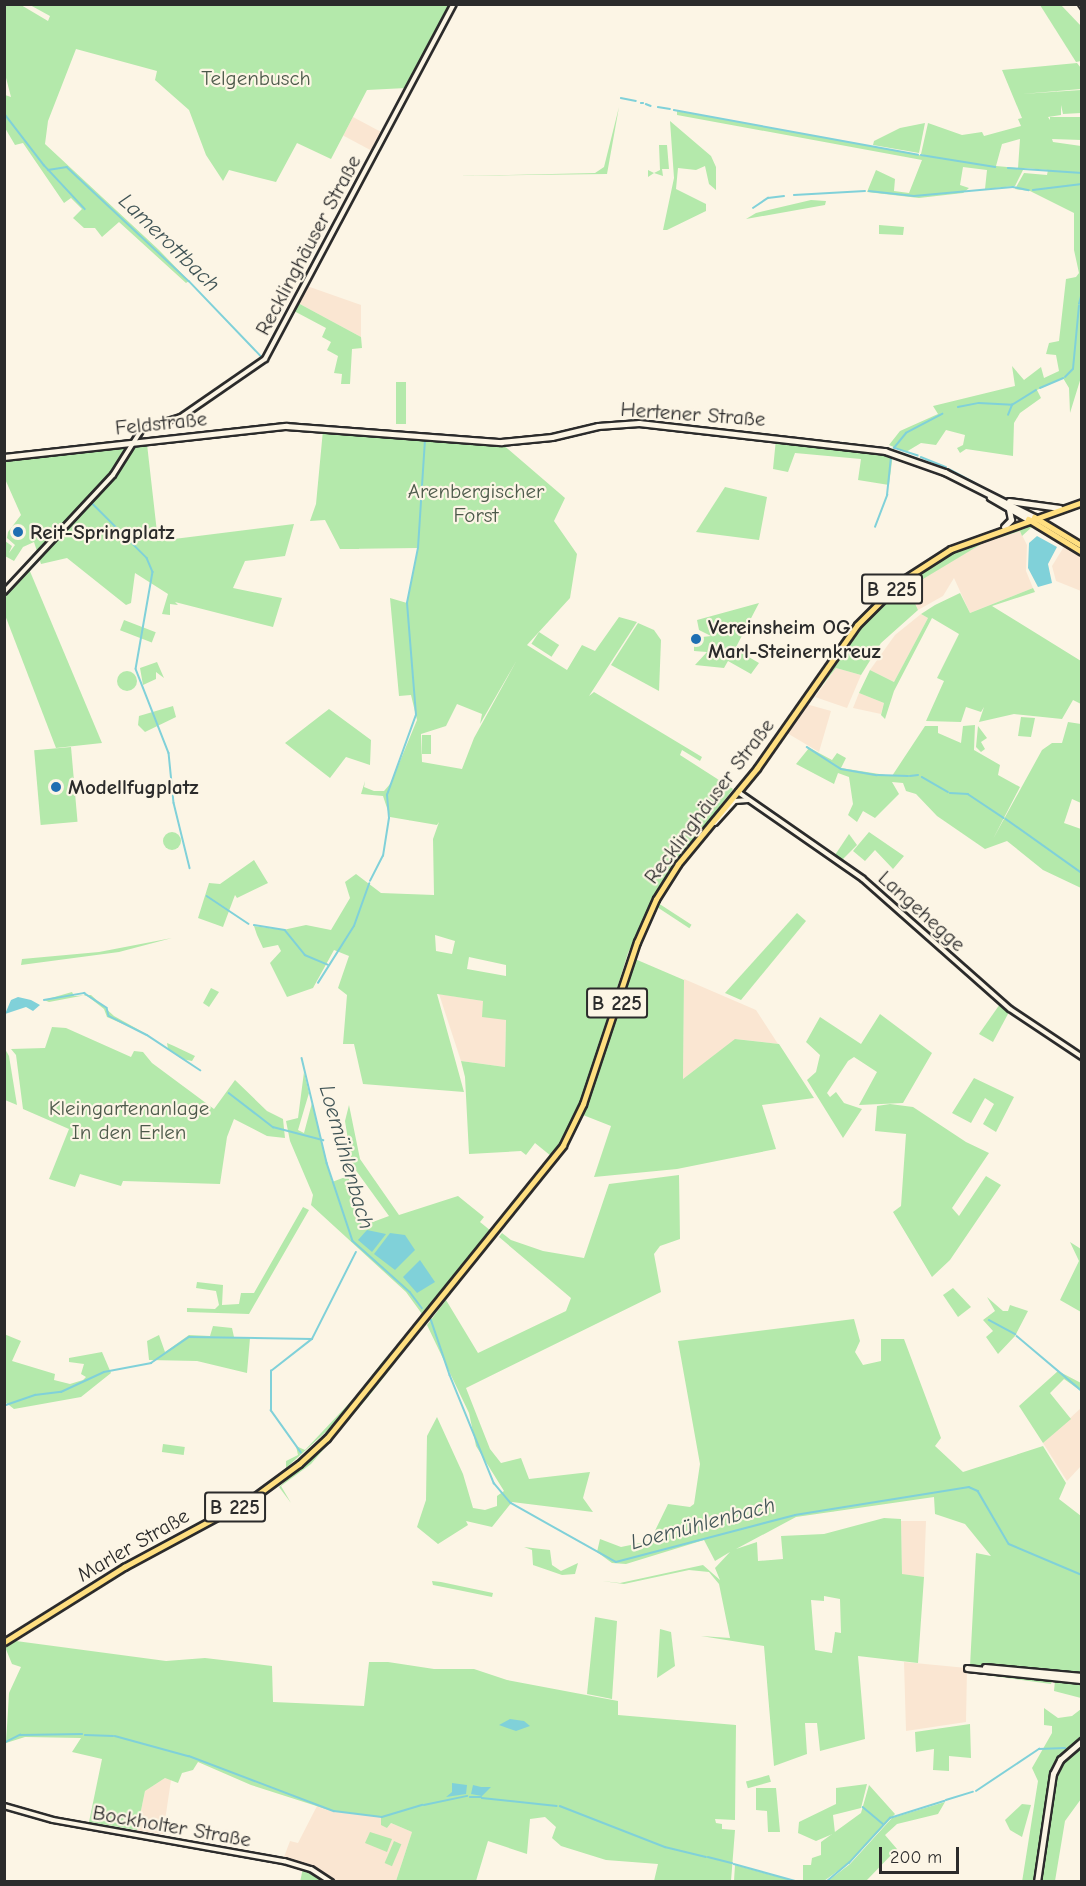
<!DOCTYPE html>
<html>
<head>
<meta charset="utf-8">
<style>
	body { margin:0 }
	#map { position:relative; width:1086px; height:1886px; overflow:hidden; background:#fcf5e5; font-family:"Comic Neue",sans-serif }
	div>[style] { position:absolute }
	.built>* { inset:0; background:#fae6d2; transform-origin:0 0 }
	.green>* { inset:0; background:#b4e9ab; transform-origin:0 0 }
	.round { border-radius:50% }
	.water>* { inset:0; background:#80d1d9 }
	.stream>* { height:1.5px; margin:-0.75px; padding:0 0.75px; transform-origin:0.75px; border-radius:0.75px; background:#80d1d9 }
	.roads { filter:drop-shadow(2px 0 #2b2b2b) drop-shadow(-2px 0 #2b2b2b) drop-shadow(0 2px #2b2b2b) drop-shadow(0 -2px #2b2b2b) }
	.tertiary>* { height:4px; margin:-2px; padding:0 2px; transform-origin:2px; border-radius:2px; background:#fcf5e5 }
	.secondary>* { height:4.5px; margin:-2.25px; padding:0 2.25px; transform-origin:2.25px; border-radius:2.25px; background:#fcf5e5 }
	.primary>* { height:5px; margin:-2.5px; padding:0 2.5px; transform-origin:2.5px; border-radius:2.5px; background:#ffdf80 }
	.rail>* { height:4px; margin-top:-2px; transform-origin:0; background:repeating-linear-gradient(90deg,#fcf5e5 0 4.5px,#2b2b2b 0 9px); box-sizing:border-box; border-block:2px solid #2b2b2b }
	.dots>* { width:16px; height:16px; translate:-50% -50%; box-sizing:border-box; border:3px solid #fcf5e5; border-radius:50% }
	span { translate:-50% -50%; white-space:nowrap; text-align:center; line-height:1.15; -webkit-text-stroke:4.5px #fcf5e5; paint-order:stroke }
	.shield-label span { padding:2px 4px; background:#fcf5e5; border:2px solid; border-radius:4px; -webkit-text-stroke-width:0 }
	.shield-label { font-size:20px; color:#2b2b2b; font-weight:700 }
	.park-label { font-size:21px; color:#4d5a4b }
	.street-label { font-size:21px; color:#2b2b2b }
	.poi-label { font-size:21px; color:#2b2b2b; font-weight:700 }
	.left { translate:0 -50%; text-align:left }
	.water-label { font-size:22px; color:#405456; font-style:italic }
	.frame { position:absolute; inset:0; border:6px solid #2b2b2b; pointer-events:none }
	.scale { position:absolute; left:879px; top:1847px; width:80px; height:27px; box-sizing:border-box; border:3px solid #2b2b2b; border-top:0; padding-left:8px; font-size:18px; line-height:21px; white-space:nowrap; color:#2b2b2b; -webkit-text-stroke:4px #fcf5e5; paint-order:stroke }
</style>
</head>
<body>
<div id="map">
	<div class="built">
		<div style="left:353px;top:117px;width:34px;height:21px;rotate:28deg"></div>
		<div style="clip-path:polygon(307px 286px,361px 305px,361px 337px,298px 303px)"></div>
		<div style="clip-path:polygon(1020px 531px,1027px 545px,1026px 571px,1033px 588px,970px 613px,954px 578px,943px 596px,918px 610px,908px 588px,921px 578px,983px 543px)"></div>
		<div style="clip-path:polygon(1065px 545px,1081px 556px,1081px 591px,1056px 581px,1052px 566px)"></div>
		<div style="clip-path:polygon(921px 614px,928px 618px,894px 682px,870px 670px,895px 635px)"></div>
		<div style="clip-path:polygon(836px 668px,861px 675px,847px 708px,815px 697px)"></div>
		<div style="clip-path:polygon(859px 693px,884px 703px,881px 714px,853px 708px)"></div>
		<div style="clip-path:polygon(806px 704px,831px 711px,819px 752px,787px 733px)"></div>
		<div style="clip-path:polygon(684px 979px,756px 1010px,778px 1044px,736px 1039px,683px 1079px)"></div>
		<div style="clip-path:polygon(439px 994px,483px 1001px,506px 1019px,505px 1067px,461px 1061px)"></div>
		<div style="clip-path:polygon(1081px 1408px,1081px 1466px,1067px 1481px,1043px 1443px)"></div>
		<div style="clip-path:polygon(901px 1521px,926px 1521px,924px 1577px,902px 1575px)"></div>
		<div style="clip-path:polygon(904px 1662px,967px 1668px,966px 1722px,906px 1731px)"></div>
		<div style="clip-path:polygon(165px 1778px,171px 1780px,163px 1834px,137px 1830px,145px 1791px)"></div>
		<div style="clip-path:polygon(317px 1806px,381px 1817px,387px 1828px,391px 1823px,412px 1832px,396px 1881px,336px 1881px,308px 1864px,284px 1857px,290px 1841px,298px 1843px)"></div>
	</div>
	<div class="green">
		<div style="clip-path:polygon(5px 4px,21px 5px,48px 21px,50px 16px,30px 5px,451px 5px,406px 88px,367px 90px,331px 159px,297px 143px,276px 182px,229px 170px,223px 181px,206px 155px,189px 110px,155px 80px,157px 71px,76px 49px,48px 121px,45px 144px,159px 250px,189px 281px,186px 283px,119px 222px,102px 237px,95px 228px,84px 228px,73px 218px,82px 209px,71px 198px,64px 203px,23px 143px,15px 145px,5px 128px,5px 95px,11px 97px,5px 74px)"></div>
		<div style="clip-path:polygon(1040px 5px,1061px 5px,1081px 26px,1081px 61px,1076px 62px)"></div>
		<div style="clip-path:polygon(evenodd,1077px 63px,1081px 68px,1081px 89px,1022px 94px,1081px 90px,1081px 113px,1063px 114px,1061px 105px,1061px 115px,1048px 117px,1050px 120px,1050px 117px,1081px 117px,1081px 140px,1052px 139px,1053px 142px,1081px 146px,1082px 374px,1070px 413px,1069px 388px,1063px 378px,1037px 390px,1041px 398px,1020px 413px,1014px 423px,1013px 456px,966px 449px,960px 453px,957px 448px,963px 445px,965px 435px,946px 430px,936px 445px,921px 443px,906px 452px,889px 445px,900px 431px,938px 414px,933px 406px,1015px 386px,1012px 366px,1024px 380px,1041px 367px,1044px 378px,1059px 371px,1056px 355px,1046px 354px,1049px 343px,1059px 341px,1066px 279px,1076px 277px,1079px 273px,1074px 250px,1074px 213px,1030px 191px,1015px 189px,1024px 173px,1047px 175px,1048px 170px,1024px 168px,1015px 186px,985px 189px,987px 170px,963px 167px,960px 185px,969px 188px,963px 193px,919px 198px,867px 192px,876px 170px,895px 179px,894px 191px,909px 193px,922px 160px,677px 115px,677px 111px,930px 157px,921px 154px,928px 123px,962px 135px,982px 132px,984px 136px,1021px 126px,1018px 119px,1022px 118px,1002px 70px,1077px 63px,1020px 139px,1018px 168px,996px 166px,1002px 144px,1020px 139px)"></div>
		<div style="clip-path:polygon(619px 107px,607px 174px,457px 176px,595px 173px,604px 167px)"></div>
		<div style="clip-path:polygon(670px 121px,711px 156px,716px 167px,716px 190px,709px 184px,705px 166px,696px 170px,678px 168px,676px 189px,706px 204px,706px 211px,667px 230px,663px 230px,674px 178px)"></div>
		<div style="clip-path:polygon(925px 123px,919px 153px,873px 145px,874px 141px,900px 128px)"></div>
		<div style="clip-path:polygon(659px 145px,667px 145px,669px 169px,662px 169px,663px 176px,654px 173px,648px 177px,648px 170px,654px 173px,660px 170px)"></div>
		<div style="clip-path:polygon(811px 200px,826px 201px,825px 205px,746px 219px,756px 213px)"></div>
		<div style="clip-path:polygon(879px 225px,904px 227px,903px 235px,879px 234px)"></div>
		<div style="clip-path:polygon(298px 303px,361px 337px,362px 348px,352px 349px,350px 384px,341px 384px,342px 374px,334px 373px,338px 356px,327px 350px,331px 342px,322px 337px,326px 328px,294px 311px)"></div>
		<div style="left:396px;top:382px;width:10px;height:42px"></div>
		<div style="clip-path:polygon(evenodd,323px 430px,501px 443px,565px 498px,554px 521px,577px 554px,570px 598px,527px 645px,567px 670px,582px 645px,595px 651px,619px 617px,637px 622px,589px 696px,594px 692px,702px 757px,700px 761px,682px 750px,680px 755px,733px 789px,660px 886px,628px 953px,578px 1113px,551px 1156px,535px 1143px,526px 1155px,521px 1151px,469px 1154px,465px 1077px,461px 1061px,505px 1067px,506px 1020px,482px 1017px,483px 1001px,437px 994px,464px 1092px,363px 1084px,354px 1044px,343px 1044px,347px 995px,338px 988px,349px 956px,334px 950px,313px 988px,287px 997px,270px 963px,281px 951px,278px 945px,263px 948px,257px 935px,254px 926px,283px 930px,306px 925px,331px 930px,350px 898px,345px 882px,356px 874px,381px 893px,434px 895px,433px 839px,439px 822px,437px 825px,390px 817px,383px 796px,361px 794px,365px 781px,364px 787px,374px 791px,384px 791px,391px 783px,417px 720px,411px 695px,399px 696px,390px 598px,407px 603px,418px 548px,340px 549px,325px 520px,310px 521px,316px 504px,323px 430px,517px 660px,474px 738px,462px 769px,422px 762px,421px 734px,446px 726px,457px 704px,482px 714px,480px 724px,517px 660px,323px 430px,435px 935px,455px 941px,452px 954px,436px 951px,435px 935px,323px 430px,469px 957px,506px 965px,506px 976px,467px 969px,469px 957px)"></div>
		<div style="clip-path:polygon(776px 439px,893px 453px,889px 485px,858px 480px,861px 459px,795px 453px,788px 472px,773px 469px)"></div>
		<div style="clip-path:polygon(147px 444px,158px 541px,294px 524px,285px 556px,245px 561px,233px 588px,282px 598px,273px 627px,175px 602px,178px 605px,170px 604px,170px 615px,162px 614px,168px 594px,135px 573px,131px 603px,126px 605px,67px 558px,41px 564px,34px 542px,23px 547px,14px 561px,5px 556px,5px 541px,12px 546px,9px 553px,15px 545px,7px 538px,8px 532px,21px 515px,5px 479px,5px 458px)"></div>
		<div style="clip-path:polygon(725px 487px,767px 497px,759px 540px,696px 532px)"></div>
		<div style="clip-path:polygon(1023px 525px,1033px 526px,1022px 536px,1020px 531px,983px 543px,908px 588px,918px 610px,881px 643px,861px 675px,836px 668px,813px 697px,853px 634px,906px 583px,948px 554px)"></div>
		<div style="clip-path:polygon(29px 569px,102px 743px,56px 748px,5px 615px,5px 594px)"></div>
		<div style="clip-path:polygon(1033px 588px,1035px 592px,992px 606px,1081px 661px,1081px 704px,1073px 700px,1062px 719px,1014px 714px,979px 722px,984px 707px,981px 712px,966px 707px,961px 722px,926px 721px,944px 681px,937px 678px,959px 634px,932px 618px,894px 691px,885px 719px,881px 715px,884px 703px,859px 693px,870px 670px,894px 682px,928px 618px,921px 614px,935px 605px,960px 593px,970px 613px)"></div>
		<div style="clip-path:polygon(759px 603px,735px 649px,759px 663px,751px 674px,728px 661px,724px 668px,695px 665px,707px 652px,694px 651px,694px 638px,711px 636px,699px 630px,697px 620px)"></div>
		<div style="left:124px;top:620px;width:34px;height:11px;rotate:21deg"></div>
		<div style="clip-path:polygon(638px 623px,654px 630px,661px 640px,659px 691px,611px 665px)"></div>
		<div style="left:539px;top:632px;width:24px;height:14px;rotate:33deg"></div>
		<div style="clip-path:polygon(157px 662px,164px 678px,156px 672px,156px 679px,143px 685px,140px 668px)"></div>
		<div class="round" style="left:117px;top:671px;width:20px;height:20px"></div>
		<div style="clip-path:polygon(173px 706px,176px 717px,145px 732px,138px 725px,139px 716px)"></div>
		<div style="clip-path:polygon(329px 709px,371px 740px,370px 765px,346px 757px,330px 778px,285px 743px)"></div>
		<div style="clip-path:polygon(1021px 717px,1035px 718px,1031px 737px,1018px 736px)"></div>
		<div style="clip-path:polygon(1068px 722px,1081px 724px,1081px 803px,1072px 799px,1064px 823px,1081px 829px,1081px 888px,1043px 870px,1007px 841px,985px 849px,937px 816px,916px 794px,906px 791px,903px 783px,892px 782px,899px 794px,875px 818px,863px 811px,857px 822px,848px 815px,853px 804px,849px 777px,838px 773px,834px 784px,796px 764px,809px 748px,806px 746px,832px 760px,837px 753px,846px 758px,841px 768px,892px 776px,925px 726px,938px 726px,938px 733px,961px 743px,963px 726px,975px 725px,974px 750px,1000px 765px,998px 775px,1020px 787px,993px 839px,1042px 750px,1052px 743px,1062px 743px)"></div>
		<div style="clip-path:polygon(978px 726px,987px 738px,981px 742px,985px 749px,981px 752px,976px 747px)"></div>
		<div style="left:422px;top:735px;width:9px;height:19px"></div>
		<div style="left:71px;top:747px;width:75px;height:37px;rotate:85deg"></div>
		<div style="clip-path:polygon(869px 832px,904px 856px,893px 869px,875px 850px,865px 861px,853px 851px)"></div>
		<div class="round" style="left:163px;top:832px;width:18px;height:18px"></div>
		<div style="clip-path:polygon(849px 834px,857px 845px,842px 860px,835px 855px)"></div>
		<div style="clip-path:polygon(254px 860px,268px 883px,237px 898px,235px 895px,223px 927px,198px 918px,209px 883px,220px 884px)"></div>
		<div style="left:658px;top:903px;width:40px;height:4px;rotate:33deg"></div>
		<div style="clip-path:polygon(797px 913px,806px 921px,741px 1000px,725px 993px)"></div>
		<div style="clip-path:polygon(172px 938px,119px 952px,21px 965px,22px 959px,99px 952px)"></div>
		<div style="clip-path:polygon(635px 959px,684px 980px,683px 1079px,735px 1039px,779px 1044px,814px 1098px,762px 1105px,776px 1149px,677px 1169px,594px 1177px,611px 1126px,583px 1115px)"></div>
		<div style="clip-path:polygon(211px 988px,219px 992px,209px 1007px,203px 1003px)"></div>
		<div style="clip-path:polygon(72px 992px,74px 996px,91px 995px,114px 1016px,150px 1036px,107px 1017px,104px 1009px,86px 995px,49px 1002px,44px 1000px)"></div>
		<div style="clip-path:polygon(1000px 1004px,1009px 1012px,993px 1042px,979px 1034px)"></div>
		<div style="clip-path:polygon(880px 1014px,932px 1053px,903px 1103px,859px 1105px,877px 1072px,854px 1057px,848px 1061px,827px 1093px,830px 1097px,836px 1092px,844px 1103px,862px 1109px,843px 1138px,807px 1080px,816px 1072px,820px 1055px,806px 1042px,820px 1017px,861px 1044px)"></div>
		<div style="clip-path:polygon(52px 1027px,66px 1028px,131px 1057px,134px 1051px,143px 1052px,152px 1063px,214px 1109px,235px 1080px,267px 1111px,283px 1119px,285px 1138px,267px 1136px,234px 1119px,227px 1137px,220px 1184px,123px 1181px,121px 1186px,80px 1174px,75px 1187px,49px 1179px,69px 1129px,23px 1109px,16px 1055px,11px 1049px,45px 1048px)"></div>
		<div style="clip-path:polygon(167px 1043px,174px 1046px,195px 1056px,192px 1061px,182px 1059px,168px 1049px)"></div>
		<div style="clip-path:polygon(5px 1049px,9px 1056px,17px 1105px,5px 1100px)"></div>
		<div style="clip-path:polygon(304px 1072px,309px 1093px,298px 1130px,304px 1133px,312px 1103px,332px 1182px,348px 1176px,362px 1226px,389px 1216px,352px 1165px,345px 1121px,349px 1105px,360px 1159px,399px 1215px,458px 1196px,484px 1217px,480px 1222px,491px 1231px,422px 1314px,406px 1292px,311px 1205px,313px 1195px,290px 1141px,286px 1121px,298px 1118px)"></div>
		<div style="clip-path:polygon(974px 1078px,1014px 1097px,996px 1132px,983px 1124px,994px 1104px,985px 1098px,971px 1123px,952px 1113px)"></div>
		<div style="clip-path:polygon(890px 1104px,913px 1107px,966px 1142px,989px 1153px,952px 1208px,959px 1216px,986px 1176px,1001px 1185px,950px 1260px,932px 1277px,893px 1212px,901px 1206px,906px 1134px,875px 1131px,877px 1106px)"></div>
		<div style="clip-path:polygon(679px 1175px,680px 1239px,660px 1246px,654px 1254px,661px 1292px,466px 1388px,490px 1449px,501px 1463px,521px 1458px,529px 1479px,590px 1472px,583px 1498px,593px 1512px,512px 1502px,492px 1527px,466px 1521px,468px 1525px,438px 1544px,417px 1527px,426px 1500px,427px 1436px,437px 1417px,463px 1474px,473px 1508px,485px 1510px,497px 1506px,497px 1496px,504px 1491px,476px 1446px,469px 1413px,427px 1325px,446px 1300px,478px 1353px,566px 1311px,571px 1298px,499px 1237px,502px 1233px,511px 1240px,543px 1251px,584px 1258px,609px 1184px)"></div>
		<div style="clip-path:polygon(303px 1207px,309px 1210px,249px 1314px,187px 1312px,187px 1308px,215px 1309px,219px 1305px,216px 1291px,196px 1288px,197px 1282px,223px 1285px,222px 1305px,239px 1304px,241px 1293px,254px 1293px)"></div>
		<div style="clip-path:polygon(1070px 1242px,1081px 1249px,1081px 1312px,1060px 1300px,1079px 1261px)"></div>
		<div style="clip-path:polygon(953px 1288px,971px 1307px,958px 1317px,943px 1295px)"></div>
		<div style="clip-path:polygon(987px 1297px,1003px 1311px,1008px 1311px,1010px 1305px,1028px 1311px,1015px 1336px,998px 1354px,986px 1337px,993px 1331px,983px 1320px,995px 1311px)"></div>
		<div style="clip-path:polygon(evenodd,854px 1319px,860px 1341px,855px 1352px,863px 1365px,881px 1361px,881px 1339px,904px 1339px,941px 1438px,935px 1446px,963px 1472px,1043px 1446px,1066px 1483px,1059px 1499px,1081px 1516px,1081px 1674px,970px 1666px,976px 1553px,991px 1556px,965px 1524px,935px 1514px,934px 1497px,796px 1517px,736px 1549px,757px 1542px,758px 1561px,783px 1559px,781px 1536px,824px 1534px,884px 1518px,901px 1519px,902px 1574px,924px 1577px,918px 1663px,858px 1656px,865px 1739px,820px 1751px,817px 1723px,805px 1723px,807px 1754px,774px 1766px,764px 1646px,701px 1636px,730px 1638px,719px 1584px,709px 1572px,689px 1570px,624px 1584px,602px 1581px,620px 1583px,703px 1565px,720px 1580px,715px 1568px,730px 1552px,715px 1561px,704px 1540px,626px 1564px,612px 1563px,597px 1552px,600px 1539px,621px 1547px,650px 1541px,668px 1504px,690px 1507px,694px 1504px,700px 1464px,678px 1341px,854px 1319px,824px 1596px,840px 1599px,841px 1633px,835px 1632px,832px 1653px,815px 1650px,811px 1600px,824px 1601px,824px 1596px)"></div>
		<div style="clip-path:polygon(213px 1326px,232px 1328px,234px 1337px,250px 1338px,247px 1373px,197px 1361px,149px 1360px,147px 1341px,159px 1335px,165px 1352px,189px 1335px,210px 1336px)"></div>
		<div style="clip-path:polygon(4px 1334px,21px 1341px,12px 1361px,55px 1374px,54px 1380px,70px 1384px,83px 1380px,86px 1377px,81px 1374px,84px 1364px,69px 1362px,69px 1358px,102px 1352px,111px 1373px,81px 1397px,14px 1409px,5px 1402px)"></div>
		<div style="clip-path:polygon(390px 1352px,362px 1391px,329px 1429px,286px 1468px,286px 1461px,298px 1455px,296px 1446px,305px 1450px,356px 1396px)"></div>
		<div style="clip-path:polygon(396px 1362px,368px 1397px,311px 1464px,281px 1486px,291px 1503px,279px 1487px,327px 1443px)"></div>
		<div style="clip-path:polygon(1058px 1371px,1081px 1383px,1081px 1391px,1064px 1379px,1050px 1393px,1071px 1419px,1043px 1443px,1019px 1406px)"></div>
		<div style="left:163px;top:1444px;width:22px;height:8px;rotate:8deg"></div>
		<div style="clip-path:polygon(524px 1547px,550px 1550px,552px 1565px,561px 1571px,578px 1563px,575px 1574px,562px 1575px,533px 1565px,532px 1550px)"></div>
		<div style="clip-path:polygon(432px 1581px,441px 1582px,493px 1593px,492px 1597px,458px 1590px,433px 1585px)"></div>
		<div style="clip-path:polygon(595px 1617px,617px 1621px,612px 1699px,587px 1694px)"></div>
		<div style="clip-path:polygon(660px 1629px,671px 1632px,675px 1666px,657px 1678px)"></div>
		<div style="clip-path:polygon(16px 1641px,166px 1661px,205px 1658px,272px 1666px,273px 1702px,364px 1706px,369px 1662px,388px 1662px,434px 1669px,474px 1669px,507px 1680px,618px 1701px,618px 1715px,736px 1725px,735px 1820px,715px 1819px,716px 1823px,722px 1824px,722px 1829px,735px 1830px,731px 1881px,654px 1881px,658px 1864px,606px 1860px,561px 1846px,552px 1838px,556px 1827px,545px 1817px,530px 1819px,527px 1854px,488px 1841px,476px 1881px,396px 1881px,412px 1832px,391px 1823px,387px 1828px,381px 1825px,381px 1817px,332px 1811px,251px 1785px,198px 1762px,193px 1770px,182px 1773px,178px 1783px,165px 1778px,145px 1791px,137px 1830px,89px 1822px,102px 1759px,72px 1752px,81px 1738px,25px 1737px,6px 1743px,9px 1693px,21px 1667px,12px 1664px,5px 1647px)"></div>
		<div style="clip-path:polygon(967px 1671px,991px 1674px,1052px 1681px,1051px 1684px,964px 1672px)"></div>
		<div style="clip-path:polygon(1055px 1680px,1081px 1682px,1081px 1698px,1054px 1691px)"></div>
		<div style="clip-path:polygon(1044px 1708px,1058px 1718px,1072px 1716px,1081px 1709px,1081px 1739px,1050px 1772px,1035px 1881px,1022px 1882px,1038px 1781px,1032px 1768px,1052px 1733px,1052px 1726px,1044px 1725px)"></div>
		<div style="clip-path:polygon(970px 1724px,971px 1758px,949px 1756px,949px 1771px,933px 1770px,934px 1749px,916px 1752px,915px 1732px)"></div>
		<div style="clip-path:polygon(1081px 1746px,1081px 1799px,1065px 1821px,1055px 1881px,1039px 1882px,1056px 1780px,1064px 1763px)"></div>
		<div style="left:769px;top:1775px;width:7px;height:24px;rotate:74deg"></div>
		<div style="clip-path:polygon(867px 1784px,861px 1808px,833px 1815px,835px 1833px,816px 1841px,798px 1833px,799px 1822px,836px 1804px,836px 1788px)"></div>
		<div style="clip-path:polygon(869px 1785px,895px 1814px,850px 1862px,824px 1881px,803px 1881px,803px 1865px,811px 1865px,812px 1858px,821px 1855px,821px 1842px,861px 1813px)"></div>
		<div style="clip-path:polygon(756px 1788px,776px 1788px,780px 1832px,768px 1832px,767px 1811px,756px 1810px)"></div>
		<div style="clip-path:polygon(945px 1802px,938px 1814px,897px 1824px,885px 1835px,897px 1849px,866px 1881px,828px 1881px,850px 1864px,892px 1818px)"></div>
		<div style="clip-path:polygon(1022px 1804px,1031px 1805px,1022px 1837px,1010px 1830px,1005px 1820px)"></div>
		<div style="clip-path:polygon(370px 1832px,392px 1839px,387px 1852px,365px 1843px)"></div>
		<div style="left:394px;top:1841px;width:8px;height:24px;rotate:23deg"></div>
		<div style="clip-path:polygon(735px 1865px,771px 1875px,795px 1881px,734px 1881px)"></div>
		<div style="clip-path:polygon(303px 1868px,317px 1874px,328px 1882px,300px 1882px)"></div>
	</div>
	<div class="water">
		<div style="clip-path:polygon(1037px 536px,1057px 547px,1048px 564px,1052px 583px,1038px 587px,1028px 568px,1029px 543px)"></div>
		<div style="clip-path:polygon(18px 997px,31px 1000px,40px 1005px,33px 1011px,26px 1007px,5px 1014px,11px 1000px)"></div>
		<div style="clip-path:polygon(367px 1230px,386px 1234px,372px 1252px,358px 1240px)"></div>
		<div style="clip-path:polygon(390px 1233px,405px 1235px,415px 1250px,395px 1270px,374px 1254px)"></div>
		<div style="clip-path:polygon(420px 1260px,435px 1282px,417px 1293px,403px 1277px)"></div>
		<div style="clip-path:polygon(510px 1719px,524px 1721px,530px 1726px,516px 1731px,499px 1725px)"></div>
		<div style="clip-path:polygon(452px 1783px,467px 1785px,466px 1794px,446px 1797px,452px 1792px)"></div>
		<div style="clip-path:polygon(473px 1785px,481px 1787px,491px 1787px,482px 1796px,471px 1794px)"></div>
	</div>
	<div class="stream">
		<div style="left:621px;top:98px;width:15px;rotate:11deg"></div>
		<div style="left:641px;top:103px;width:2px"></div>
		<div style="left:646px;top:104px;width:5px;rotate:22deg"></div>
		<div style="left:658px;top:107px;width:12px;rotate:9deg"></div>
		<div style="left:674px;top:110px;width:248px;rotate:10.4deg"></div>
		<div style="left:4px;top:113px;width:66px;rotate:52.4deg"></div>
		<div style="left:44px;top:165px;width:60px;rotate:47deg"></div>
		<div style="left:921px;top:155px;width:75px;rotate:9.2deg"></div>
		<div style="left:1008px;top:168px;width:74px;rotate:3.9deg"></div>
		<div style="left:48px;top:170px;width:19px;rotate:-9deg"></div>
		<div style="left:67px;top:167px;width:167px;rotate:43.1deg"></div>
		<div style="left:189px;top:281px;width:104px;rotate:46.2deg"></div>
		<div style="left:1033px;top:190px;width:49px;rotate:-7deg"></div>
		<div style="left:869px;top:191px;width:45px;rotate:6.3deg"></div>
		<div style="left:914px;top:196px;width:99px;rotate:-5.2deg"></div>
		<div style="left:1013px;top:187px;width:16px;rotate:11deg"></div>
		<div style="left:794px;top:195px;width:71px;rotate:-3.2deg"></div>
		<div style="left:753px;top:208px;width:18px;rotate:-34deg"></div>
		<div style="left:768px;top:198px;width:16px;rotate:-7deg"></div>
		<div style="left:1079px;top:304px;width:11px;rotate:-75deg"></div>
		<div style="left:1065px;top:377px;width:11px;rotate:-45deg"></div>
		<div style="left:1073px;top:369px;width:63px;rotate:-84.6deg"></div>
		<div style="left:1040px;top:388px;width:25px;rotate:-23deg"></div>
		<div style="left:958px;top:407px;width:21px;rotate:-11deg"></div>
		<div style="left:979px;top:403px;width:33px;rotate:3deg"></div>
		<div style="left:1012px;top:405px;width:28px;rotate:-32deg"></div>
		<div style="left:1008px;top:415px;width:11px;rotate:-68deg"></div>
		<div style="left:918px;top:456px;width:25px;rotate:-162deg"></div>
		<div style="left:894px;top:448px;width:19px;rotate:-51deg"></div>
		<div style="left:906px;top:433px;width:41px;rotate:-27.8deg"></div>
		<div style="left:921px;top:457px;width:27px;rotate:22deg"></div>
		<div style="left:949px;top:469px;width:30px;rotate:28deg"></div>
		<div style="left:91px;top:502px;width:79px;rotate:45deg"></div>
		<div style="left:147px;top:558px;width:15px;rotate:67deg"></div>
		<div style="left:153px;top:572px;width:98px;rotate:99.9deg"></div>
		<div style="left:136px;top:669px;width:90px;rotate:68.6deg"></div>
		<div style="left:169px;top:753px;width:50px;rotate:84.3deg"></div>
		<div style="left:174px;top:803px;width:67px;rotate:76.2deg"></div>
		<div style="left:875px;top:527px;width:34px;rotate:-69deg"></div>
		<div style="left:887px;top:495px;width:37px;rotate:-84deg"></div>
		<div style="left:807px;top:747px;width:40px;rotate:32.9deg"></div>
		<div style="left:841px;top:769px;width:36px;rotate:10deg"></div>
		<div style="left:878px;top:775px;width:30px;rotate:2deg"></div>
		<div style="left:910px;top:776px;width:8px;rotate:-7deg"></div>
		<div style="left:922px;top:777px;width:30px;rotate:30deg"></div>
		<div style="left:950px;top:793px;width:18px;rotate:3deg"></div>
		<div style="left:968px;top:794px;width:43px;rotate:33.7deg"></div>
		<div style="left:1006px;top:819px;width:93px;rotate:35.4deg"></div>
		<div style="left:370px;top:881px;width:28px;rotate:-63deg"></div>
		<div style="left:383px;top:856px;width:38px;rotate:-81deg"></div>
		<div style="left:389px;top:818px;width:23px;rotate:-95deg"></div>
		<div style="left:387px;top:795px;width:85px;rotate:-70.1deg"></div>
		<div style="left:416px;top:715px;width:112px;rotate:-94.6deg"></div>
		<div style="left:407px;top:603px;width:56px;rotate:-78.7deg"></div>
		<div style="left:418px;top:548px;width:109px;rotate:-86.3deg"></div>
		<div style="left:207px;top:896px;width:50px;rotate:33.7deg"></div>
		<div style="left:254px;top:925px;width:31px;rotate:9deg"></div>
		<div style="left:285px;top:930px;width:32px;rotate:51deg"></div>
		<div style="left:305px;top:955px;width:25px;rotate:23deg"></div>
		<div style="left:318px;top:983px;width:67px;rotate:-57.7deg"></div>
		<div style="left:354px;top:926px;width:45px;rotate:-70.3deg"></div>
		<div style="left:44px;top:1000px;width:41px;rotate:-9.9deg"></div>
		<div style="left:84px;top:993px;width:27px;rotate:33deg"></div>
		<div style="left:107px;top:1008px;width:8px;rotate:76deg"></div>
		<div style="left:109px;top:1016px;width:42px;rotate:26.6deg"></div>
		<div style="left:147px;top:1035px;width:64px;rotate:33.4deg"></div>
		<div style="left:302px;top:1058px;width:108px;rotate:76.6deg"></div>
		<div style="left:327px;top:1163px;width:82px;rotate:71.6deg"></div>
		<div style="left:353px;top:1241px;width:76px;rotate:41.8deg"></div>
		<div style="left:410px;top:1292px;width:20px;rotate:53deg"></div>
		<div style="left:229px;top:1093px;width:56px;rotate:37.7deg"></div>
		<div style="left:273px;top:1127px;width:52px;rotate:14.6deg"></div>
		<div style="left:431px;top:1319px;width:59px;rotate:71.3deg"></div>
		<div style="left:450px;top:1375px;width:117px;rotate:67.8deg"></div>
		<div style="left:494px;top:1483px;width:26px;rotate:50deg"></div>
		<div style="left:511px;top:1503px;width:120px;rotate:29.3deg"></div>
		<div style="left:616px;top:1562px;width:185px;rotate:-14.7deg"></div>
		<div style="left:795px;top:1515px;width:176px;rotate:-9.1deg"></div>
		<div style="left:969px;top:1487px;width:10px;rotate:24deg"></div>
		<div style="left:978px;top:1491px;width:61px;rotate:59.7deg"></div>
		<div style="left:1009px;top:1544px;width:79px;rotate:23deg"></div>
		<div style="left:989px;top:1320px;width:30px;rotate:28deg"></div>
		<div style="left:1017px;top:1336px;width:85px;rotate:40.2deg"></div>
		<div style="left:6px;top:1405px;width:31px;rotate:-19deg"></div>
		<div style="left:35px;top:1395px;width:26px;rotate:-7deg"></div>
		<div style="left:61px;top:1392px;width:47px;rotate:-24.9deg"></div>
		<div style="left:104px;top:1372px;width:48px;rotate:-10.8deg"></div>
		<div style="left:151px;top:1363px;width:46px;rotate:-34.4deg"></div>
		<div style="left:189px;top:1337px;width:123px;rotate:0.9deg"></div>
		<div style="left:312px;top:1339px;width:97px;rotate:-63.2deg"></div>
		<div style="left:301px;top:1453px;width:52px;rotate:-125.5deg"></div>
		<div style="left:271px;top:1411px;width:40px;rotate:-90deg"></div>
		<div style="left:271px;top:1371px;width:52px;rotate:-38deg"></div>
		<div style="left:85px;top:1735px;width:28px;rotate:2deg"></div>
		<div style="left:115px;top:1736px;width:76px;rotate:15.3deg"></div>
		<div style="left:6px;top:1742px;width:16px;rotate:-27deg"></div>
		<div style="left:20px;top:1735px;width:62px;rotate:-0.9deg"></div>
		<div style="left:189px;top:1756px;width:155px;rotate:20.8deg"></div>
		<div style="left:334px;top:1811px;width:48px;rotate:7.1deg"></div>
		<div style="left:382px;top:1817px;width:42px;rotate:-16.7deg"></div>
		<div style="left:976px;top:1791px;width:76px;rotate:-33.7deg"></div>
		<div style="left:1039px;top:1749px;width:26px;rotate:-2deg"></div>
		<div style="left:470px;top:1797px;width:11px"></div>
		<div style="left:482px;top:1798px;width:75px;rotate:6.1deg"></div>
		<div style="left:946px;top:1800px;width:28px;rotate:-17deg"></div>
		<div style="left:424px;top:1805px;width:44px;rotate:-11.8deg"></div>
		<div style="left:560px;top:1806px;width:113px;rotate:21.3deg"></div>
		<div style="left:665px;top:1847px;width:42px;rotate:13.7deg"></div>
		<div style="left:863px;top:1807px;width:26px;rotate:40deg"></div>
		<div style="left:708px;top:1857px;width:25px;rotate:14deg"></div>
		<div style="left:734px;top:1864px;width:67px;rotate:15.5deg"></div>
		<div style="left:826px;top:1882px;width:30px;rotate:-40deg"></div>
		<div style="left:849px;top:1863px;width:61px;rotate:-47.7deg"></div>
		<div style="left:890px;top:1818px;width:57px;rotate:-17.5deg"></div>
	</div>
	<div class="roads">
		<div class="tertiary">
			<div style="left:4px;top:592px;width:160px;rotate:-47deg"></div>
			<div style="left:113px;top:475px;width:54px;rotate:-57.8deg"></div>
			<div style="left:142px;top:429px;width:41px;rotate:-17.1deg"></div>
			<div style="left:181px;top:417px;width:102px;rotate:-34.6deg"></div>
			<div style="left:265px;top:359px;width:402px;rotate:-62deg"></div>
			<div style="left:738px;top:792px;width:152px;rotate:34.8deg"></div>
			<div style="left:863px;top:879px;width:196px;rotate:41.5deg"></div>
			<div style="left:1010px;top:1009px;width:87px;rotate:33.7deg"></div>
			<div style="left:715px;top:823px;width:30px;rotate:-48deg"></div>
			<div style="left:735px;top:801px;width:13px;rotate:-4deg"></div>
			<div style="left:4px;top:1806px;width:51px;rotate:15.9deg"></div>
			<div style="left:53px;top:1820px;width:235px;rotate:10.1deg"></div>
			<div style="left:284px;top:1861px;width:28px;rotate:17deg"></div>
			<div style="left:311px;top:1869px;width:24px;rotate:33deg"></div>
		</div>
		<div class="secondary">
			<div style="left:4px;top:457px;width:284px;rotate:-6.3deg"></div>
			<div style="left:286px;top:426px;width:216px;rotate:4.3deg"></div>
			<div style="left:501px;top:442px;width:51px;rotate:-5.6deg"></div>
			<div style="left:552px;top:437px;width:47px;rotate:-13.4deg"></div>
			<div style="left:598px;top:426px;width:41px;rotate:-4.2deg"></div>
			<div style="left:639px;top:423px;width:248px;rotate:6.5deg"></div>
			<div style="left:885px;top:451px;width:64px;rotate:19.3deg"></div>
			<div style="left:945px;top:472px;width:100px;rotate:26.8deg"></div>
			<div style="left:990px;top:497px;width:44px;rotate:30.1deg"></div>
			<div style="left:1009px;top:501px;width:51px;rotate:7.8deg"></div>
			<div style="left:1004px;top:527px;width:10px;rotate:-45deg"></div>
			<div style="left:1011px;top:520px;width:10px;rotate:-101deg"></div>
			<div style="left:985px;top:1667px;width:97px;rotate:5.3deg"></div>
			<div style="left:967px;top:1668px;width:116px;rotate:6deg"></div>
			<div style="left:1037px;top:1882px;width:109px;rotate:-81.6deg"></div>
			<div style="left:1053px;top:1774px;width:16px;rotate:-63deg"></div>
			<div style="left:1060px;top:1760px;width:29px;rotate:-41deg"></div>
		</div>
		<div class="primary">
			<div style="left:1034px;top:517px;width:56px;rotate:31.1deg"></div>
			<div style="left:1028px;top:519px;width:63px;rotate:31.4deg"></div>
			<div style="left:4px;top:1642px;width:142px;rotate:-32deg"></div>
			<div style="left:124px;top:1567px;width:148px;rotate:-28.3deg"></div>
			<div style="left:254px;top:1497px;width:56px;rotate:-36.3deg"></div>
			<div style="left:299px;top:1464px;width:38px;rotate:-43deg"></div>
			<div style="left:327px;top:1438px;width:376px;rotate:-51.1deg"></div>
			<div style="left:563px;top:1145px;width:46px;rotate:-64deg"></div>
			<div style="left:583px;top:1104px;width:171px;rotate:-71.6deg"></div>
			<div style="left:637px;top:942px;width:47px;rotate:-66.2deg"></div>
			<div style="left:656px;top:899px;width:41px;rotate:-57.8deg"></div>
			<div style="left:678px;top:864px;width:124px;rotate:-50.5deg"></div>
			<div style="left:757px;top:768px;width:174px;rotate:-55deg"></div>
			<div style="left:857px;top:625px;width:62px;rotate:-45deg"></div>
			<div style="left:901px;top:581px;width:59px;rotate:-32.6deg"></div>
			<div style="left:951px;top:549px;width:139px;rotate:-19.7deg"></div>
		</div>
	</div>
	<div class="rail">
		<div style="left:1078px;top:4px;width:7px;rotate:56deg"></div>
	</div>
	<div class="dots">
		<div style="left:18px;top:532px;background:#1f6fb2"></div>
		<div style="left:696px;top:639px;background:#1f6fb2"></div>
		<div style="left:56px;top:787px;background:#1f6fb2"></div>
	</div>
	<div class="shield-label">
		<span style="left:892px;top:589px">B 225</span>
		<span style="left:617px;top:1003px">B 225</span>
		<span style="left:235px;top:1507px">B 225</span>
	</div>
	<div class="park-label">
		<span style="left:256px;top:78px">Telgenbusch</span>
		<span style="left:476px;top:503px">Arenbergischer<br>Forst</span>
		<span style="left:129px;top:1120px">Kleingartenanlage<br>In den Erlen</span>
	</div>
	<div class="street-label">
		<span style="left:308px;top:245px;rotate:-62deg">Recklinghäuser Straße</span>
		<span style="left:693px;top:414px;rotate:4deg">Hertener Straße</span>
		<span style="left:161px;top:423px;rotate:-6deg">Feldstraße</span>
		<span style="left:709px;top:801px;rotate:-53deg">Recklinghäuser Straße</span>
		<span style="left:922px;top:911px;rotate:42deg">Langehegge</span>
		<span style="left:133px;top:1545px;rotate:-30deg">Marler Straße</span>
		<span style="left:172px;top:1826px;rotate:10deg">Bockholter Straße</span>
	</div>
	<div class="poi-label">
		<span class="left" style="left:30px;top:532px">Reit-Springplatz</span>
		<span class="left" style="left:708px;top:639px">Vereinsheim OG<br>Marl-Steinernkreuz</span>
		<span class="left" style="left:68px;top:787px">Modellfugplatz</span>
	</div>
	<div class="water-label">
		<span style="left:169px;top:243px;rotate:44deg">Lamerottbach</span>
		<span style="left:346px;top:1157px;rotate:74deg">Loemühlenbach</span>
		<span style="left:703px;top:1524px;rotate:-15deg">Loemühlenbach</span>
	</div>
	<div class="frame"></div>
	<div class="scale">200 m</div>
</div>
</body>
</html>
